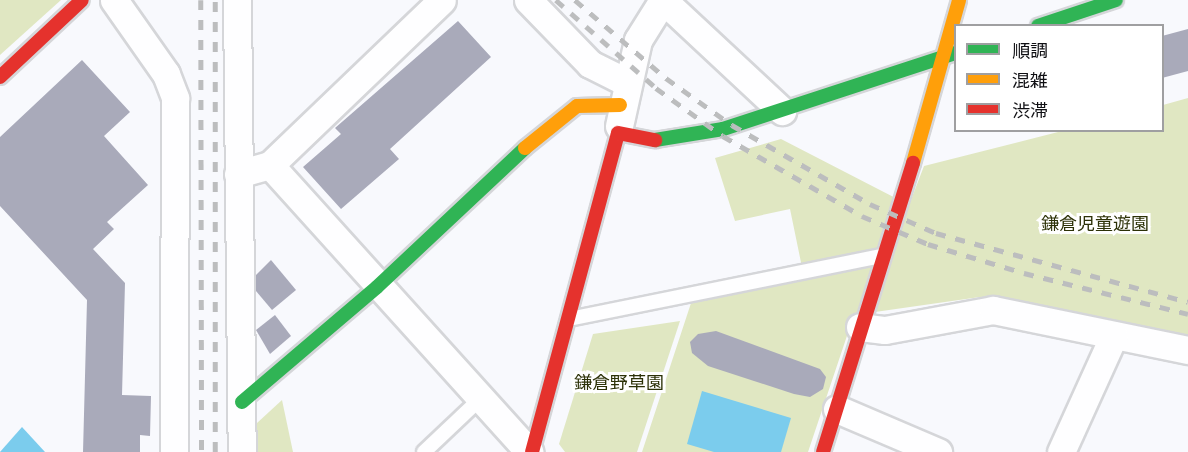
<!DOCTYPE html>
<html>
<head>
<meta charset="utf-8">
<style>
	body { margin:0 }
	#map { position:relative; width:1188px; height:452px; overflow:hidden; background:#f8f9fd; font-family:"Public Sans","Noto Sans JP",sans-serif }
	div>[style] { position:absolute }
	.green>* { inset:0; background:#e0e7c2 }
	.water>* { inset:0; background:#7bcced }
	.building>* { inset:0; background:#a9aaba }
	.roads { filter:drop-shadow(2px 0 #d5d6d9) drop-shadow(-2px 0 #d5d6d9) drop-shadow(0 2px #d5d6d9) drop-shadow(0 -2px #d5d6d9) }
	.lane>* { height:14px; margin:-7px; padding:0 7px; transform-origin:7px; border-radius:7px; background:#fefeff }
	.street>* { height:27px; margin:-13.5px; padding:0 13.5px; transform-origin:13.5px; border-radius:13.5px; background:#fefeff }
	.fast>* { height:14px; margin:-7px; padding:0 7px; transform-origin:7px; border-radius:7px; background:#30b455 }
	.slow>* { height:14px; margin:-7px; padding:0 7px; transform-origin:7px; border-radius:7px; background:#ff9f0a }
	.jam>* { height:14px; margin:-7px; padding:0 7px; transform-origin:7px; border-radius:7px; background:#e5322d }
	.rail>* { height:4.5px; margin-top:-2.25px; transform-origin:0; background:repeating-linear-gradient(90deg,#bcbdbe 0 10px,transparent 0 20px) }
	span { translate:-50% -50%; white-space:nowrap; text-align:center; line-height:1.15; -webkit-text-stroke:6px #fff; paint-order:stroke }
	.park-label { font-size:18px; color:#2c3107 }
	.legend { position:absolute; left:954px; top:24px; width:210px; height:108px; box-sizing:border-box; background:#fff; border:2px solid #9f9fa1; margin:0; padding:8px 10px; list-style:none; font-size:18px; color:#0f0f13 }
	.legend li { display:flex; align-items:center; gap:12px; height:30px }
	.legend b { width:30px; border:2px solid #9f9fa1 }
</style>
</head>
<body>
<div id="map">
	<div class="green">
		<div style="clip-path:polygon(0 0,61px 0,0 55px)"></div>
		<div style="clip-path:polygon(1188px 98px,1188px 338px,980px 297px,854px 315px,808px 452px,642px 452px,692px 300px,804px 277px,790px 209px,735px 221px,715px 158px,781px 139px,909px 205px,924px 166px,1062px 131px,1162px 130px,1163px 105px)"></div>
		<div style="clip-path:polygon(680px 321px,637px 452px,565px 452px,559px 444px,593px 334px)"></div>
		<div style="clip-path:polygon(282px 400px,293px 452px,257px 452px,257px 423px)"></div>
	</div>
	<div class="water">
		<div style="clip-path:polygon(702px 391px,791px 418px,781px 452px,714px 452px,687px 444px)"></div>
		<div style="clip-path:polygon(22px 427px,45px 452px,0 452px)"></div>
	</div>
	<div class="building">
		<div style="clip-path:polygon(458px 21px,491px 57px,390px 149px,399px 159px,341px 209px,303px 167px,341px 134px,335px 128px)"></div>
		<div style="clip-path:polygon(1188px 29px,1188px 71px,1162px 78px,1162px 36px)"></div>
		<div style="clip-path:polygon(82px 60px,130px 112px,104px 136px,148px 185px,107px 222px,114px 229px,93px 249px,125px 283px,122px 395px,151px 396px,150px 436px,140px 435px,140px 452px,83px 452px,87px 300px,0 206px,0 137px)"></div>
		<div style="clip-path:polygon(271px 260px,296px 290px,272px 310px,256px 291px,256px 275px)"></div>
		<div style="clip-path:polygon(275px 315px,291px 336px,270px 354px,256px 330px)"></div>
		<div style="clip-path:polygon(716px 331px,820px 369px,826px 377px,823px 389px,810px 397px,794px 394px,708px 366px,692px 353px,690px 342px,698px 334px)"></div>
	</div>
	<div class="roads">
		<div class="lane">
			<div style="left:569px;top:319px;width:319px;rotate:-11.4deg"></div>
			<div style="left:424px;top:452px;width:77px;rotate:-43.4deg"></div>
		</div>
		<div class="street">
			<div style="left:114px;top:0;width:90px;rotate:54.9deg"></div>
			<div style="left:166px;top:74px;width:26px;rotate:69deg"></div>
			<div style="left:175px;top:98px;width:354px;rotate:90.2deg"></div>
			<div style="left:237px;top:0;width:452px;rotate:89.4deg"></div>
			<div style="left:528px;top:0;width:89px;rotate:45.9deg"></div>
			<div style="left:590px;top:64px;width:40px;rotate:26.6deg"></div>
			<div style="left:663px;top:0;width:163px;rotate:43deg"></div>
			<div style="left:619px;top:126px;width:88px;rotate:-77.5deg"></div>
			<div style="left:638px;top:40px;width:47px;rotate:-58deg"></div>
			<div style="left:270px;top:165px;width:238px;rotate:-43.8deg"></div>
			<div style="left:238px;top:174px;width:33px;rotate:-16deg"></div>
			<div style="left:270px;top:165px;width:387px;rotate:47.9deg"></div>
			<div style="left:860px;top:327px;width:25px;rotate:7deg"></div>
			<div style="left:885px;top:330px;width:110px;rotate:-10.5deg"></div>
			<div style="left:993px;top:310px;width:199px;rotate:11.6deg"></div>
			<div style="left:837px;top:409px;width:110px;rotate:23.1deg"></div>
			<div style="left:1061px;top:452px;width:128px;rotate:-65.6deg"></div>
		</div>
		<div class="fast">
			<div style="left:1038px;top:26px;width:82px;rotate:-18.4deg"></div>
			<div style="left:655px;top:140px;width:69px;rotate:-9.2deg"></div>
			<div style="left:723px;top:129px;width:245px;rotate:-18.1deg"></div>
			<div style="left:242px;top:402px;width:177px;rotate:-40.4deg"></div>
			<div style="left:377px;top:287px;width:203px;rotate:-43.2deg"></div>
		</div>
		<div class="slow">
			<div style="left:525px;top:148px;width:67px;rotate:-38.9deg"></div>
			<div style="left:577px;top:106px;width:43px;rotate:-1.3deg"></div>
			<div style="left:913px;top:163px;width:169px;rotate:-74.2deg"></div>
		</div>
		<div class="jam">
			<div style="left:0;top:77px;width:112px;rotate:-43.2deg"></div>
			<div style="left:532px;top:452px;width:330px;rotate:-74.9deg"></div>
			<div style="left:618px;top:133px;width:38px;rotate:11deg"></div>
			<div style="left:823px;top:452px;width:303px;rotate:-72.7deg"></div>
		</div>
	</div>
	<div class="rail">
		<div style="left:201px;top:0;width:452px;rotate:89.9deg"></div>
		<div style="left:556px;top:0;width:133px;rotate:41.3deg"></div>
		<div style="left:656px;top:88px;width:82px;rotate:35.6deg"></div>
		<div style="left:723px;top:136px;width:160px;rotate:29.9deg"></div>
		<div style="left:862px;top:216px;width:72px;rotate:23deg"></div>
		<div style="left:928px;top:244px;width:100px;rotate:16.8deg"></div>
		<div style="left:1024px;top:273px;width:169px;rotate:14deg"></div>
		<div style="left:575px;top:0;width:120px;rotate:40.6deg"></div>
		<div style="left:666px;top:78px;width:81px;rotate:35.5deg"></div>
		<div style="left:732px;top:125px;width:159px;rotate:29.8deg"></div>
		<div style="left:870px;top:204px;width:72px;rotate:23.7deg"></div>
		<div style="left:936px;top:233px;width:261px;rotate:15.3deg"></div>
		<div style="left:215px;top:452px;width:452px;rotate:-90deg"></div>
	</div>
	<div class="park-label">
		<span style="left:1095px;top:224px">鎌倉児童遊園</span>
		<span style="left:619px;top:383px">鎌倉野草園</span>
	</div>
	<ul class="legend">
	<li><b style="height:8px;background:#30b455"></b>順調</li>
	<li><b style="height:8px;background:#ff9f0a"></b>混雑</li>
	<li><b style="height:8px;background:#e5322d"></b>渋滞</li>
	</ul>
</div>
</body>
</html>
